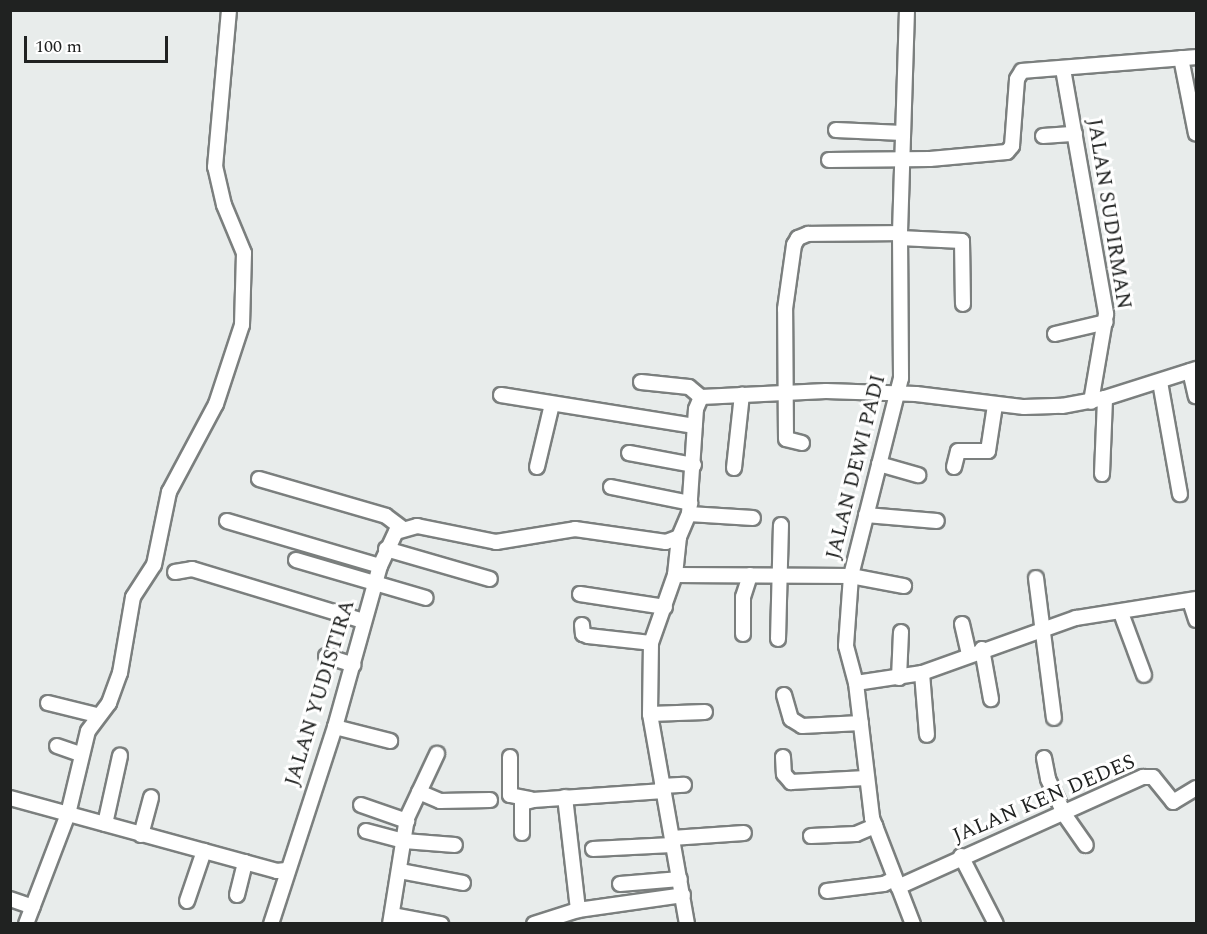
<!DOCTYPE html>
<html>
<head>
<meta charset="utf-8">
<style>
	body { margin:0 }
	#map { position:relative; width:1207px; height:934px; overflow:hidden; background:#e8eceb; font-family:Spectral,serif }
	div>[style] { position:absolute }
	.roads { filter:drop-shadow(2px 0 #7b7f7e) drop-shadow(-2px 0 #7b7f7e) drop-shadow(0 2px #7b7f7e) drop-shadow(0 -2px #7b7f7e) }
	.minor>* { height:14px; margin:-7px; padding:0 7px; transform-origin:7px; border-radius:7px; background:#fff }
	span { translate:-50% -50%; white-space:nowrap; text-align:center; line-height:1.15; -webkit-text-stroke:6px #fff; paint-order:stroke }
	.street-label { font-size:21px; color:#202221 }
	.frame { position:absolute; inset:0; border:12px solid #202221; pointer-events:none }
	.scale { position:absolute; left:24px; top:36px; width:144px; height:27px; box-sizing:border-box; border:3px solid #202221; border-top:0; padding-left:8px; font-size:18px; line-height:21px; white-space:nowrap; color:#202221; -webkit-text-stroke:4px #fff; paint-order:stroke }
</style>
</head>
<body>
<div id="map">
	<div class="roads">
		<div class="minor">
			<div style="left:907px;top:10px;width:223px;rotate:91.8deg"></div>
			<div style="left:900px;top:233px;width:145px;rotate:89.6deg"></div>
			<div style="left:901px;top:378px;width:204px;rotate:104.2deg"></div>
			<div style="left:851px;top:576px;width:70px;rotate:94.1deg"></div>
			<div style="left:846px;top:646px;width:38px;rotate:75deg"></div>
			<div style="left:856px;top:683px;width:136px;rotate:83.2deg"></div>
			<div style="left:872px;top:818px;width:114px;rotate:68.9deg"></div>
			<div style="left:1181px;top:58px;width:77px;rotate:78.8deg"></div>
			<div style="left:1063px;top:69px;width:249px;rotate:80deg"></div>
			<div style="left:1106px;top:314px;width:89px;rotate:99.7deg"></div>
			<div style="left:836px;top:130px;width:67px;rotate:2.6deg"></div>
			<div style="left:1043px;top:136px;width:32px;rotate:-4deg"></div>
			<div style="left:829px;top:160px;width:101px;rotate:-0.6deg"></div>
			<div style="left:930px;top:159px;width:77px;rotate:-5.2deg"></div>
			<div style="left:1007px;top:152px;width:8px;rotate:-50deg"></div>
			<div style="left:1012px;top:146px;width:67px;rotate:-85.7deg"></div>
			<div style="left:1017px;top:79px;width:9px;rotate:-58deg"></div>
			<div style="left:1022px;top:71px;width:175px;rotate:-4.6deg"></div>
			<div style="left:900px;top:238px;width:62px;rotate:2.8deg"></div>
			<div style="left:962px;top:241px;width:63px;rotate:89.1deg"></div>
			<div style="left:1055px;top:334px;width:52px;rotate:-13.2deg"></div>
			<div style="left:1190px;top:371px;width:26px;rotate:77deg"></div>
			<div style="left:641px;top:382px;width:48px;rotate:5.9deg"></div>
			<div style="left:689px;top:387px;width:16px;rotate:40deg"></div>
			<div style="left:1160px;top:382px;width:114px;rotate:79.9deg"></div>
			<div style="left:501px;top:395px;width:196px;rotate:9.1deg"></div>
			<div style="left:802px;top:443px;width:16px;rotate:-166deg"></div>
			<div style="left:786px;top:439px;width:130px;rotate:-90.4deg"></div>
			<div style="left:785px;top:309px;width:65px;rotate:-82deg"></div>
			<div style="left:794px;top:245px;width:8px;rotate:-60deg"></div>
			<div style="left:798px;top:238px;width:11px;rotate:-22deg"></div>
			<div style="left:808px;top:234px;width:92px;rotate:-0.6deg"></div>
			<div style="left:629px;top:453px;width:66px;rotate:10.5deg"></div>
			<div style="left:879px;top:464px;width:41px;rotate:15.8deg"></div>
			<div style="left:537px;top:467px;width:65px;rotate:-76.6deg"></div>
			<div style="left:954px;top:467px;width:16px;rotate:-76deg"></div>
			<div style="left:958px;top:451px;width:30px"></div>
			<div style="left:988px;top:451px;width:47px;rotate:-81.3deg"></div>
			<div style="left:734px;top:468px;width:74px;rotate:-83.8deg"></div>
			<div style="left:1102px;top:474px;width:76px;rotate:-87.7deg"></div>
			<div style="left:259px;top:479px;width:132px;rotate:16.2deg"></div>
			<div style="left:386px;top:516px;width:20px;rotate:37deg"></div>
			<div style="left:611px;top:487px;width:81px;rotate:11.4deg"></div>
			<div style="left:689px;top:514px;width:64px;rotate:3.6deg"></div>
			<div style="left:866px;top:515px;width:71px;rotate:4.8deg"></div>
			<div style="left:227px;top:521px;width:159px;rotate:16.4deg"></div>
			<div style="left:386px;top:549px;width:108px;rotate:16.1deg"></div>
			<div style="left:296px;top:560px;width:135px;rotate:16.3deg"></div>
			<div style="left:175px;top:572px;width:17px;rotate:-10deg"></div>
			<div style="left:192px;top:569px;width:179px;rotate:16.9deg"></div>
			<div style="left:675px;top:575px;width:176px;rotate:0.3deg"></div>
			<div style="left:851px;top:576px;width:54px;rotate:10.7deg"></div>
			<div style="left:1036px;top:578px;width:141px;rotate:82.7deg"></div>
			<div style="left:580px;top:594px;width:86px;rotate:8.7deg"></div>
			<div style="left:1190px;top:601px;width:20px;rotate:72deg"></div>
			<div style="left:1121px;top:613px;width:66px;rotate:69.6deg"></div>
			<div style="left:962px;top:624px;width:31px;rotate:77deg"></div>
			<div style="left:582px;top:625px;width:9px;rotate:84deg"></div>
			<div style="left:583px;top:634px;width:5px;rotate:22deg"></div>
			<div style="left:588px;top:636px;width:63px;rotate:6.3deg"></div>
			<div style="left:743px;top:634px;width:37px;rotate:-90deg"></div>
			<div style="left:743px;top:597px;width:23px;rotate:-72deg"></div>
			<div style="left:778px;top:639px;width:114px;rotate:-88.5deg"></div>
			<div style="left:982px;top:649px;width:51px;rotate:79.8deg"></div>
			<div style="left:326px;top:656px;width:29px;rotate:18deg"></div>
			<div style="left:922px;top:673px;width:62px;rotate:85.4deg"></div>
			<div style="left:899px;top:678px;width:46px;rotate:-87.5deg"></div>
			<div style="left:856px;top:683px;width:67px;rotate:-8.6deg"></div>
			<div style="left:922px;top:673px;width:164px;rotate:-19.7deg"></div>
			<div style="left:1076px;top:618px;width:121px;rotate:-9deg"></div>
			<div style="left:784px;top:695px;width:25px;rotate:74deg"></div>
			<div style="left:791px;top:719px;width:13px;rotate:32deg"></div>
			<div style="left:802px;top:726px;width:59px;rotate:-2.9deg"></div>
			<div style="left:48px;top:703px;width:50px;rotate:13.8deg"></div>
			<div style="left:650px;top:714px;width:55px;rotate:-2.1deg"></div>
			<div style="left:335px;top:727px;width:57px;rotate:14.3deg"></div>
			<div style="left:57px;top:746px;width:24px;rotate:19deg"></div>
			<div style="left:510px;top:757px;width:38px;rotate:90deg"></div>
			<div style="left:510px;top:795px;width:21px;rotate:11deg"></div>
			<div style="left:783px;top:757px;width:17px;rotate:87deg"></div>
			<div style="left:784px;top:774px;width:11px;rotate:49deg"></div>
			<div style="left:791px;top:782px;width:75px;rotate:-3.1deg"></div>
			<div style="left:1044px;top:758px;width:21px;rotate:79deg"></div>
			<div style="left:1048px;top:779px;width:38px;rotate:65deg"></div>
			<div style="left:1064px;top:814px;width:38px;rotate:55deg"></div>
			<div style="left:662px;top:786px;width:22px;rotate:-3deg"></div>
			<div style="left:419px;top:792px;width:23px;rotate:23deg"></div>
			<div style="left:440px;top:801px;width:50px;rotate:-1.1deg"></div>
			<div style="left:565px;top:797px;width:114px;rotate:83.4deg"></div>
			<div style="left:10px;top:798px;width:277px;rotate:15.3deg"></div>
			<div style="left:277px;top:871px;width:9px;rotate:-6deg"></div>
			<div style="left:361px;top:805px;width:49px;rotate:19.2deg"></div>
			<div style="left:105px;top:824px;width:70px;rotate:-77.6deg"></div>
			<div style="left:366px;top:831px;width:39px;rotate:15deg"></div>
			<div style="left:404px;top:841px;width:51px;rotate:4.5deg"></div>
			<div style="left:522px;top:833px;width:30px;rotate:-90deg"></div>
			<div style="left:522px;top:803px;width:11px;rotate:-15deg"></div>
			<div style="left:533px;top:800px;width:131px;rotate:-3.9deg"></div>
			<div style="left:141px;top:835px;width:39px;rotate:-75deg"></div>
			<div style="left:811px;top:836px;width:45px;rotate:-2.5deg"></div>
			<div style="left:856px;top:834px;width:21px;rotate:-23deg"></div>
			<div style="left:672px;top:838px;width:72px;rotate:-4deg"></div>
			<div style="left:593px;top:849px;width:79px;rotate:-2.9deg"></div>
			<div style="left:961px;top:856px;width:76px;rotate:62.8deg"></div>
			<div style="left:400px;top:871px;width:64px;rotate:10.8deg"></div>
			<div style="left:620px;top:884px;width:60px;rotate:-4.8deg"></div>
			<div style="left:898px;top:887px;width:269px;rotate:-24.2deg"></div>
			<div style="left:1143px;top:777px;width:10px"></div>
			<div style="left:1153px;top:777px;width:32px;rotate:51deg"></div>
			<div style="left:1173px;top:802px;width:27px;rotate:-31deg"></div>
			<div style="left:827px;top:891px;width:57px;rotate:-7deg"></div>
			<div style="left:884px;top:884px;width:11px;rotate:-27deg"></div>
			<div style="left:237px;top:895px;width:34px;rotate:-76deg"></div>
			<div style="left:10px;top:899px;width:24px;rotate:19deg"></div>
			<div style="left:187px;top:901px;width:53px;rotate:-71.2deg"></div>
			<div style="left:392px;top:915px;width:50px;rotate:10.4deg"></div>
			<div style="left:26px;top:924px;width:118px;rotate:-69.1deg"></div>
			<div style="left:68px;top:814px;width:85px;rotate:-76.5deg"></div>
			<div style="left:88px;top:731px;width:35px;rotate:-53deg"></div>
			<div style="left:109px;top:703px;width:32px;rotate:-70deg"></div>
			<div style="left:120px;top:673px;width:77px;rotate:-80.3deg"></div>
			<div style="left:133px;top:597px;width:38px;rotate:-57deg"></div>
			<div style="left:154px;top:565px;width:75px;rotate:-78.4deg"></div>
			<div style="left:169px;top:492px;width:100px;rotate:-61.9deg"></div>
			<div style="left:216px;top:404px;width:83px;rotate:-71.8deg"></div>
			<div style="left:242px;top:325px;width:72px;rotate:-88.4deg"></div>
			<div style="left:244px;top:253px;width:52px;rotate:-112.6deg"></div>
			<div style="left:224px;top:205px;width:39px;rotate:-103deg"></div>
			<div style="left:215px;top:167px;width:158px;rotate:-84.9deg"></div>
			<div style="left:271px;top:924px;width:207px;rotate:-72deg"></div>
			<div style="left:335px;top:727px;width:167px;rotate:-74.4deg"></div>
			<div style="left:380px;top:566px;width:38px;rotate:-65deg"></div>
			<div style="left:396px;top:532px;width:22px;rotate:-16deg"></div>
			<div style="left:417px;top:526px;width:81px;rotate:11.4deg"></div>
			<div style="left:496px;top:542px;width:80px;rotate:-9.3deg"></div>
			<div style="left:575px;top:529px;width:92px;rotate:8.1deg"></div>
			<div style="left:666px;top:542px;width:14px;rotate:-21deg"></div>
			<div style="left:390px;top:924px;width:107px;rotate:-80.9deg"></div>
			<div style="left:407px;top:818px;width:71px;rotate:-64.9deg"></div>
			<div style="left:534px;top:924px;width:46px;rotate:-17.7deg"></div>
			<div style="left:578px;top:910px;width:106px;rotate:-8.1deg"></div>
			<div style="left:687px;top:924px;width:213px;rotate:-100deg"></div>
			<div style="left:650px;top:714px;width:71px;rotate:-89.2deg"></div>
			<div style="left:651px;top:643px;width:72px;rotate:-70.6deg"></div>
			<div style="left:675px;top:575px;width:38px;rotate:-84deg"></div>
			<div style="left:679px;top:537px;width:25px;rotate:-67deg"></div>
			<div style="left:689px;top:514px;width:105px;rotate:-86.2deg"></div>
			<div style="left:696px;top:409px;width:13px;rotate:-67deg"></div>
			<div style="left:701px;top:397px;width:125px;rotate:-2.7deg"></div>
			<div style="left:826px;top:391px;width:90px;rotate:1.9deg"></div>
			<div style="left:916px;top:394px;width:109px;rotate:6.9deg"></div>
			<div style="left:1024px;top:407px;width:38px;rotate:-2deg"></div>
			<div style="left:1062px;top:406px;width:44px;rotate:-10.5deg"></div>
			<div style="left:1105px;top:398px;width:96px;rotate:-17.7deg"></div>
		</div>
	</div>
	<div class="street-label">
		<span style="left:1109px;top:214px;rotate:81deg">JALAN SUDIRMAN</span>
		<span style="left:856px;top:467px;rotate:-76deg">JALAN DEWI PADI</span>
		<span style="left:320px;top:693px;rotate:-73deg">JALAN YUDISTIRA</span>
		<span style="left:1044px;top:799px;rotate:-23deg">JALAN KEN DEDES</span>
	</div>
	<div class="frame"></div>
	<div class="scale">100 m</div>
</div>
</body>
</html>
